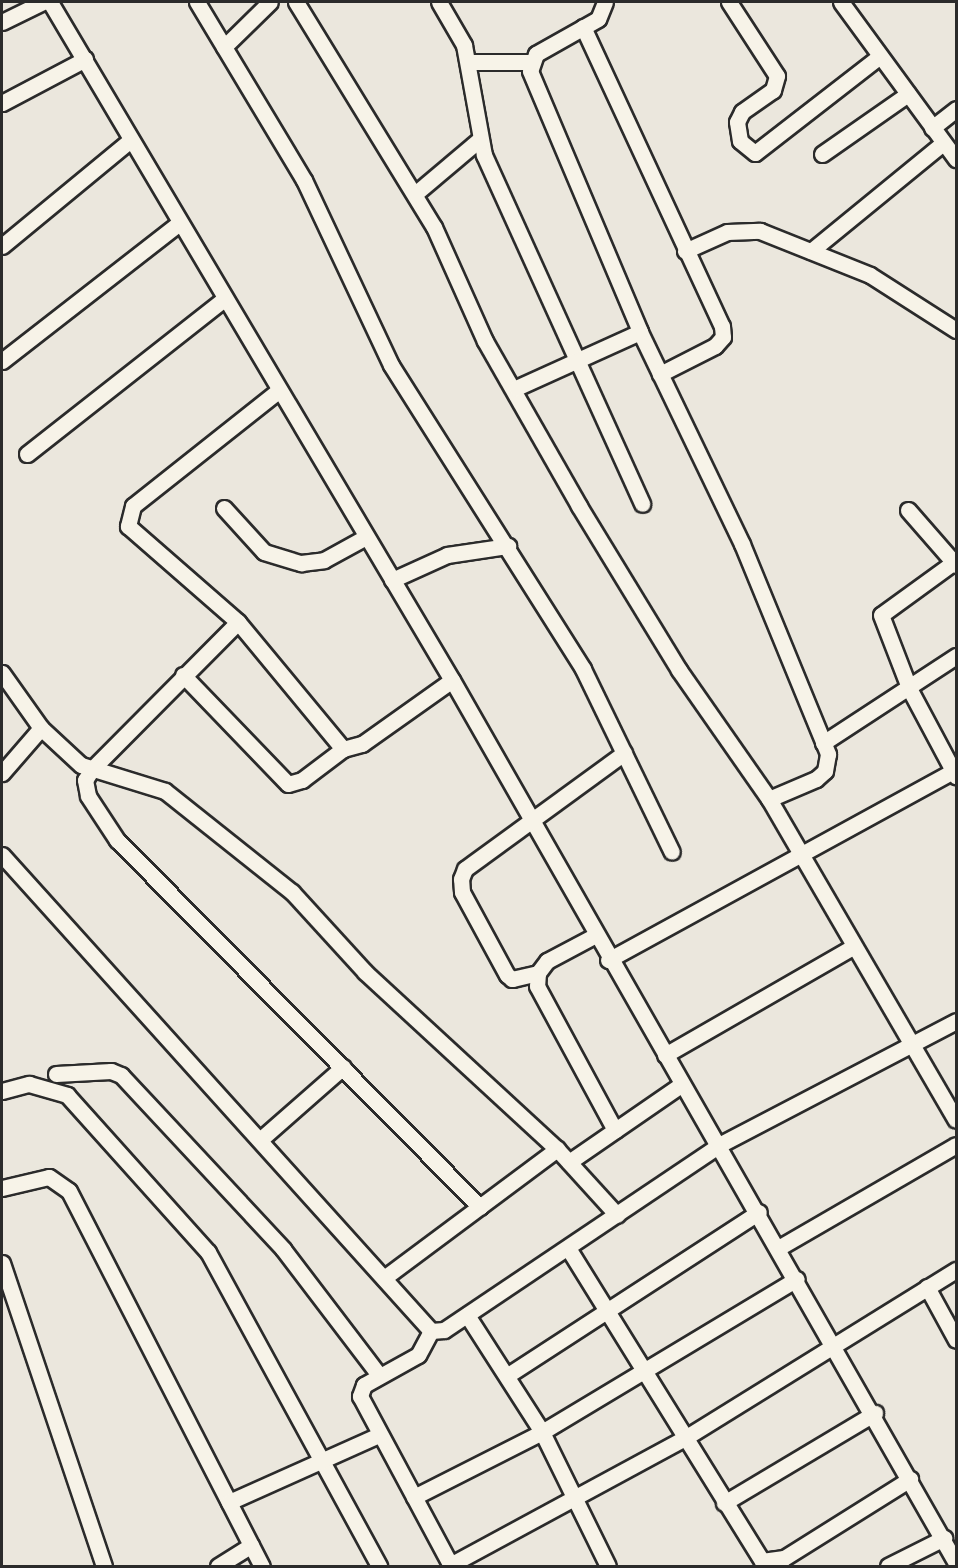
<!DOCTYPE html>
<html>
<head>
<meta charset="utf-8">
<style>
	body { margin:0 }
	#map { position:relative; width:958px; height:1568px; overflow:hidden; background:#ebe7dd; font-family:Sriracha,sans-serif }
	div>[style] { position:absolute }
	.roads { filter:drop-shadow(2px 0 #2b2b2b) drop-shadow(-2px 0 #2b2b2b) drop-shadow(0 2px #2b2b2b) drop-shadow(0 -2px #2b2b2b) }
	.street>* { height:15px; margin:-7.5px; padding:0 7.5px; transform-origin:7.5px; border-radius:7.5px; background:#f7f3e8 }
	span { translate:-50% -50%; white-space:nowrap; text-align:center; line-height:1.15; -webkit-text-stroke:4.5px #f7f3e8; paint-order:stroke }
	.frame { position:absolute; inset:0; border:3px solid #2b2b2b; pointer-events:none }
</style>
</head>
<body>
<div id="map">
	<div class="roads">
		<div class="street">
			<div style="left:50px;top:2px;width:788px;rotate:59.34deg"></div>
			<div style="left:452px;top:680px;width:1017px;rotate:60.28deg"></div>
			<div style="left:197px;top:2px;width:208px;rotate:59deg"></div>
			<div style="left:304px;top:180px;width:204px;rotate:64.8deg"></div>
			<div style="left:391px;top:365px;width:360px;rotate:57.7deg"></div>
			<div style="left:583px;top:669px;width:203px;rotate:64.1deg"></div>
			<div style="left:296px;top:2px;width:264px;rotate:58.5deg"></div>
			<div style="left:434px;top:227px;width:125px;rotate:65.9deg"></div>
			<div style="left:485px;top:341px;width:190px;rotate:60.3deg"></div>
			<div style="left:579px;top:506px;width:192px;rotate:58.6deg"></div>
			<div style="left:679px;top:670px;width:157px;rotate:55.1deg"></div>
			<div style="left:769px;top:799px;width:371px;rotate:59.8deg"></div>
			<div style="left:439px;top:2px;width:50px;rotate:59.8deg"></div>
			<div style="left:464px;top:45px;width:112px;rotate:79.7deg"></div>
			<div style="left:484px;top:155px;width:383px;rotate:65.6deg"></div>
			<div style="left:605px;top:2px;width:18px;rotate:112deg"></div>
			<div style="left:598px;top:19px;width:71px;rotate:150.6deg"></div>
			<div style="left:536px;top:54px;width:18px;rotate:109deg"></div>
			<div style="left:530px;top:71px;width:283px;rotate:67.1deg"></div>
			<div style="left:640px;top:332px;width:235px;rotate:64.3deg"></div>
			<div style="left:742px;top:544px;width:227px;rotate:67.7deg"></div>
			<div style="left:828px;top:754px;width:17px;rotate:100deg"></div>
			<div style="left:825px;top:771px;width:12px;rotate:138deg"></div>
			<div style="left:816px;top:779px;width:51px;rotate:156.9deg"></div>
			<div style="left:729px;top:2px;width:88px;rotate:57deg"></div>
			<div style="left:777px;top:76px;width:15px;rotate:106deg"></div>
			<div style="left:773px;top:90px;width:38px;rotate:145deg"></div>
			<div style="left:742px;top:112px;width:11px;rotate:117deg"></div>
			<div style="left:737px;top:122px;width:19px;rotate:81deg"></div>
			<div style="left:740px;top:141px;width:19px;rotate:39deg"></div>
			<div style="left:755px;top:153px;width:158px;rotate:-37.8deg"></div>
			<div style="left:841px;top:2px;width:195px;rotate:53.8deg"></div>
			<div style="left:2px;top:22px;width:46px;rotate:-26deg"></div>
			<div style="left:583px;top:27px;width:330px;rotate:65.1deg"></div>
			<div style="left:722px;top:326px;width:11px;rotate:85deg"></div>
			<div style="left:723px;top:337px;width:12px;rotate:132deg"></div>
			<div style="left:715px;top:346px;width:62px;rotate:153deg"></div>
			<div style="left:224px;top:47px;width:64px;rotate:-44.4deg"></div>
			<div style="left:469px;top:62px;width:61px"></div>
			<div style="left:2px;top:103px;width:94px;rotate:-27.9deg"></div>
			<div style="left:932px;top:128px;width:31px;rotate:-38deg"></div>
			<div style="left:822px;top:154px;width:105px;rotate:-34.9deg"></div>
			<div style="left:415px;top:194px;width:85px;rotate:-40.2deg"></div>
			<div style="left:2px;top:246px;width:163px;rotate:-39.5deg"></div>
			<div style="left:685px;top:251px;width:46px;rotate:-24.3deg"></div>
			<div style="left:727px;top:232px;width:33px;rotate:-2deg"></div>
			<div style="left:760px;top:231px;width:118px;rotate:21.8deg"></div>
			<div style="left:870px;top:275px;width:102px;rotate:32.6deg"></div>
			<div style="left:811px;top:251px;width:171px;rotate:-39.3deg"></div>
			<div style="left:2px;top:361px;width:223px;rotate:-37.9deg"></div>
			<div style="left:516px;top:388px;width:136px;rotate:-24.3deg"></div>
			<div style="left:278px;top:391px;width:185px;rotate:141.6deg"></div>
			<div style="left:133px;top:506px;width:21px;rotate:104deg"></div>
			<div style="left:128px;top:526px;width:146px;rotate:41.1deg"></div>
			<div style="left:238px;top:622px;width:165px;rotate:50.4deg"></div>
			<div style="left:343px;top:749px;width:20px;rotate:-15deg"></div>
			<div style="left:362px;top:744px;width:110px;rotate:-35.4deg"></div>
			<div style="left:27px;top:454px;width:251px;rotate:-38.2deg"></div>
			<div style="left:224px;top:508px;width:59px;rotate:47.7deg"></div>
			<div style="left:264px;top:552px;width:39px;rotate:17deg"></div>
			<div style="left:301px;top:563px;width:23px;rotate:-7deg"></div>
			<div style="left:324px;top:560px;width:48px;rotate:-28.7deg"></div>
			<div style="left:908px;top:510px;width:73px;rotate:48.9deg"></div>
			<div style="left:954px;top:562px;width:90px;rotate:144deg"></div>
			<div style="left:881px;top:615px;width:80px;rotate:68.9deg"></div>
			<div style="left:910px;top:690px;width:98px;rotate:61.9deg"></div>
			<div style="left:392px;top:580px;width:60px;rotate:-24.4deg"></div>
			<div style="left:447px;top:555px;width:62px;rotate:-8.4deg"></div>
			<div style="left:238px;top:622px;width:207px;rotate:134.8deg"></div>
			<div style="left:92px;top:769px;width:13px;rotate:122deg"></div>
			<div style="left:85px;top:780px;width:16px;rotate:79deg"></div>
			<div style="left:88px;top:796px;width:53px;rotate:56.6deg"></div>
			<div style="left:117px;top:840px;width:516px;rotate:45.31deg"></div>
			<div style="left:2px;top:673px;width:67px;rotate:54.7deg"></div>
			<div style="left:41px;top:728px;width:60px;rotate:130.9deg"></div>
			<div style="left:183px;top:675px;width:151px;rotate:46.1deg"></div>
			<div style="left:288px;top:784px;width:15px;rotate:-16deg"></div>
			<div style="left:302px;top:780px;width:51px;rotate:-37.1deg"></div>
			<div style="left:41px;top:728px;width:54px;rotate:42.8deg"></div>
			<div style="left:81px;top:765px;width:88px;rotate:17.2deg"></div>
			<div style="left:165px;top:791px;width:162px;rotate:38.5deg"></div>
			<div style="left:292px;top:892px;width:108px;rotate:47.6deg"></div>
			<div style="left:365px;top:972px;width:261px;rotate:42.7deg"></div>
			<div style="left:557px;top:1149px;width:89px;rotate:47.7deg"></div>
			<div style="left:823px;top:743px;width:159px;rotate:-33.2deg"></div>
			<div style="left:2px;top:855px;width:641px;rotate:47.97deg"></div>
			<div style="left:431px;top:1331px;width:13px;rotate:-4deg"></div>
			<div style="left:444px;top:1330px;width:331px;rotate:-33.9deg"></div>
			<div style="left:719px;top:1145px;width:267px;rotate:-27.6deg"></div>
			<div style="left:594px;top:936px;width:53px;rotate:152deg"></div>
			<div style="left:547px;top:961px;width:15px;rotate:127deg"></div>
			<div style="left:538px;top:973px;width:13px;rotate:94deg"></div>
			<div style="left:537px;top:986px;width:164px;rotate:61.6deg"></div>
			<div style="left:608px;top:960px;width:393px;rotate:-28.7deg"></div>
			<div style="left:538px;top:973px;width:27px;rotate:167deg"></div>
			<div style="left:512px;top:979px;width:6px;rotate:-141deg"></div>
			<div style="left:507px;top:975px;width:94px;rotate:-118.5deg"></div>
			<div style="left:462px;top:892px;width:13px;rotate:-94deg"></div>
			<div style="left:461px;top:879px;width:11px;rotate:-68deg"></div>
			<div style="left:465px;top:869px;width:197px;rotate:-36.1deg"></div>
			<div style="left:665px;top:1055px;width:217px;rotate:-29.9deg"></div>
			<div style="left:56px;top:1074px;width:55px;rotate:-3.1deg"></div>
			<div style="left:111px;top:1071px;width:11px;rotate:22deg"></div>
			<div style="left:121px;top:1075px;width:238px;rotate:47deg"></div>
			<div style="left:283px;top:1249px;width:158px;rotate:52.7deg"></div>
			<div style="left:2px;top:1091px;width:28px;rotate:-15deg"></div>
			<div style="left:29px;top:1084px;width:40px;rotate:16deg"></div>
			<div style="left:67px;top:1095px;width:211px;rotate:48.1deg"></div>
			<div style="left:208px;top:1252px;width:358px;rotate:61.4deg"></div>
			<div style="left:261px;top:1139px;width:109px;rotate:-41.3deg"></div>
			<div style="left:569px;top:1162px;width:137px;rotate:-34.6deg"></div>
			<div style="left:2px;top:1188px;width:48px;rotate:-13.2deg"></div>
			<div style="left:49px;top:1177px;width:24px;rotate:35deg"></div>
			<div style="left:69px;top:1191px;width:422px;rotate:62.8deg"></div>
			<div style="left:780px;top:1247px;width:203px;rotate:-30.1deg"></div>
			<div style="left:568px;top:1248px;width:368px;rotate:58.2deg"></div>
			<div style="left:762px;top:1561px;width:22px;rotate:-8deg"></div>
			<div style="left:784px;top:1558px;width:149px;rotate:-32.1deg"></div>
			<div style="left:2px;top:1263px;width:320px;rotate:71.4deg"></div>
			<div style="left:384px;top:1278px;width:216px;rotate:-36.7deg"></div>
			<div style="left:927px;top:1287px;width:60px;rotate:61.3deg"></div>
			<div style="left:467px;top:1315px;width:139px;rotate:57.3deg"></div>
			<div style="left:542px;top:1432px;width:149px;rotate:63.8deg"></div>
			<div style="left:431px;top:1331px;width:27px;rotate:118deg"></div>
			<div style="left:418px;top:1355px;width:62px;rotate:150.9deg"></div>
			<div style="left:364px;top:1385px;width:12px;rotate:110deg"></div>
			<div style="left:360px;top:1396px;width:193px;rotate:61.8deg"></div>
			<div style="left:508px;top:1375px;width:299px;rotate:-33deg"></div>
			<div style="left:414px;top:1497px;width:144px;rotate:-26.9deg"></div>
			<div style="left:542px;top:1432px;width:297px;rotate:-31deg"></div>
			<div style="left:229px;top:1502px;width:164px;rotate:-24.1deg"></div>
			<div style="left:724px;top:1503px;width:176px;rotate:-30.8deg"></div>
			<div style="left:450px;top:1565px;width:267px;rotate:-28.4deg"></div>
			<div style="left:685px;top:1438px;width:319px;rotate:-31.8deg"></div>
			<div style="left:218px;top:1566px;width:39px;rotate:-32deg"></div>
			<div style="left:888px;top:1566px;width:63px;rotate:-26.6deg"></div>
		</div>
	</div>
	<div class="frame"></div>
</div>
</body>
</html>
